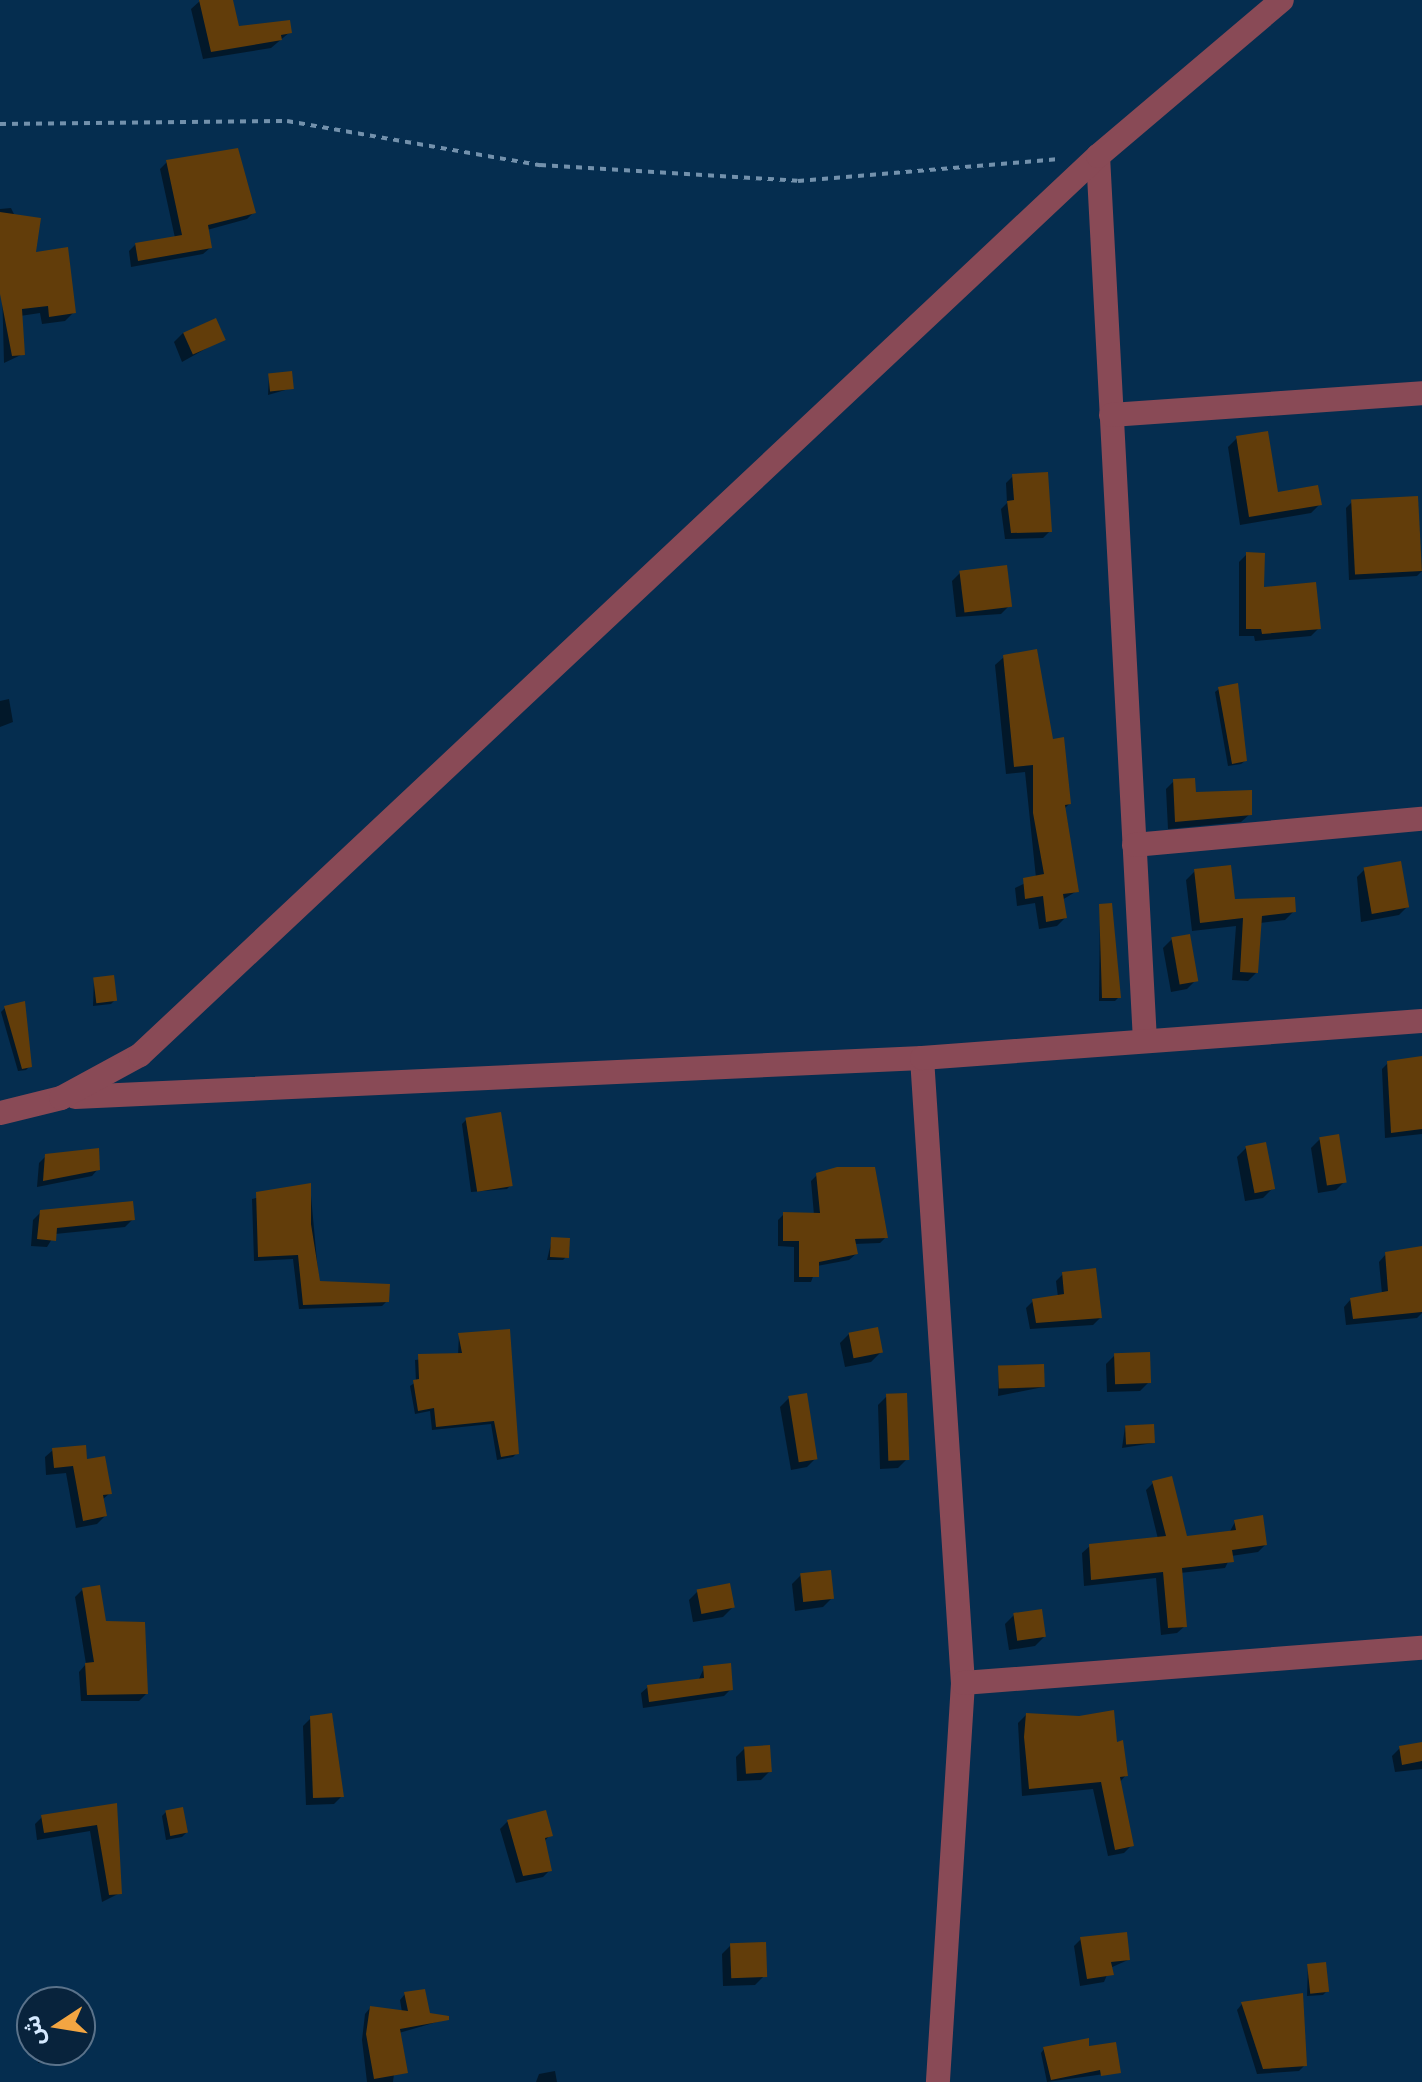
<!DOCTYPE html>
<html>
<head>
<meta charset="utf-8">
<style>
	body { margin:0 }
	#map { position:relative; width:1422px; height:2082px; overflow:hidden; background:#052d4f; font-family:Arial,"Noto Sans Arabic",sans-serif }
	div>[style] { position:absolute }
	.shadow>* { inset:0; background:#0007 }
	.building>* { inset:0; background:#623d0a; transform-origin:0 0 }
	.path>* { height:4px; margin-top:-2px; transform-origin:0; background:repeating-linear-gradient(90deg,#7391ac 0 6px,transparent 0 12px) }
	.street>* { height:24px; margin:-12px; padding:0 12px; transform-origin:12px; border-radius:12px; background:#894a56 }
	span { translate:-50% -50%; white-space:nowrap; text-align:center; line-height:1.15; -webkit-text-stroke:6px #08233c; paint-order:stroke }
	.north { position:absolute; left:16px; top:1986px; width:80px; height:80px; box-sizing:border-box; background:#08233c; border:2px solid #5a728a; border-radius:50%; rotate:258deg; font-size:22px; font-weight:700; line-height:32px; text-align:center; color:#d4e9ff }
	.north::after { content:''; display:block; margin:auto; width:28px; height:36px; background:#f2a542; clip-path:polygon(50% 0,100% 100%,50% 72%,0 100%) }
</style>
</head>
<body>
<div id="map">
	<div class="shadow">
		<div style="clip-path:polygon(201px 0,231px 0,238px 28px,290px 32px,271px 48px,203px 59px,191px 9px)"></div>
		<div style="clip-path:polygon(167px 162px,254px 212px,247px 219px,207px 230px,210px 248px,203px 254px,131px 267px,129px 251px,136px 244px,175px 238px,160px 169px)"></div>
		<div style="clip-path:polygon(11px 208px,34px 255px,73px 313px,65px 321px,42px 324px,40px 313px,20px 316px,23px 354px,4px 363px,0 209px)"></div>
		<div style="clip-path:polygon(183px 333px,223px 339px,182px 362px,174px 342px)"></div>
		<div style="clip-path:polygon(269px 376px,292px 388px,268px 395px)"></div>
		<div style="clip-path:polygon(1237px 438px,1276px 494px,1320px 504px,1311px 513px,1240px 525px,1228px 447px)"></div>
		<div style="clip-path:polygon(1013px 476px,1050px 531px,1043px 538px,1005px 539px,1001px 509px,1007px 503px,1006px 483px)"></div>
		<div style="clip-path:polygon(1416px 498px,1422px 571px,1417px 576px,1349px 580px,1346px 508px,1352px 502px)"></div>
		<div style="clip-path:polygon(1247px 554px,1262px 589px,1319px 628px,1311px 636px,1255px 641px,1254px 636px,1239px 636px,1239px 562px)"></div>
		<div style="clip-path:polygon(960px 573px,1009px 606px,1001px 614px,956px 617px,952px 581px)"></div>
		<div style="clip-path:polygon(1004px 657px,1051px 741px,1069px 804px,1064px 809px,1077px 891px,1062px 900px,1065px 918px,1057px 926px,1039px 929px,1035px 903px,1017px 906px,1015px 888px,1036px 878px,1025px 772px,1006px 774px,995px 665px)"></div>
		<div style="clip-path:polygon(1219px 689px,1245px 761px,1241px 764px,1228px 766px,1215px 692px)"></div>
		<div style="clip-path:polygon(9px 699px,13px 722px,0 727px,0 701px)"></div>
		<div style="clip-path:polygon(1174px 781px,1194px 794px,1250px 814px,1241px 822px,1168px 829px,1166px 789px)"></div>
		<div style="clip-path:polygon(1365px 869px,1407px 907px,1399px 915px,1361px 922px,1357px 877px)"></div>
		<div style="clip-path:polygon(1195px 871px,1233px 902px,1294px 911px,1285px 920px,1260px 923px,1256px 973px,1248px 981px,1232px 980px,1236px 926px,1192px 931px,1186px 880px)"></div>
		<div style="clip-path:polygon(1100px 906px,1119px 997px,1115px 1001px,1099px 1001px)"></div>
		<div style="clip-path:polygon(1172px 939px,1196px 980px,1187px 989px,1171px 992px,1163px 948px)"></div>
		<div style="clip-path:polygon(94px 979px,115px 1000px,111px 1004px,93px 1006px)"></div>
		<div style="clip-path:polygon(5px 1008px,30px 1066px,26px 1070px,18px 1071px,1px 1012px)"></div>
		<div style="clip-path:polygon(1422px 1058px,1422px 1134px,1385px 1138px,1382px 1069px,1388px 1063px)"></div>
		<div style="clip-path:polygon(466px 1120px,511px 1185px,507px 1189px,471px 1192px,462px 1124px)"></div>
		<div style="clip-path:polygon(1320px 1139px,1345px 1181px,1336px 1190px,1318px 1193px,1311px 1148px)"></div>
		<div style="clip-path:polygon(1246px 1148px,1272px 1189px,1263px 1198px,1245px 1201px,1237px 1157px)"></div>
		<div style="clip-path:polygon(46px 1156px,98px 1169px,92px 1176px,37px 1187px,39px 1163px)"></div>
		<div style="clip-path:polygon(817px 1175px,886px 1237px,880px 1243px,854px 1244px,856px 1254px,849px 1260px,817px 1266px,811px 1282px,794px 1282px,794px 1247px,778px 1246px,778px 1220px,784px 1214px,814px 1215px,811px 1181px)"></div>
		<div style="clip-path:polygon(310px 1185px,319px 1283px,387px 1301px,382px 1306px,299px 1309px,293px 1259px,254px 1261px,252px 1199px)"></div>
		<div style="clip-path:polygon(41px 1212px,133px 1219px,125px 1227px,55px 1234px,47px 1247px,31px 1246px,33px 1220px)"></div>
		<div style="clip-path:polygon(552px 1239px,567px 1256px,563px 1260px,547px 1260px)"></div>
		<div style="clip-path:polygon(1422px 1248px,1422px 1313px,1417px 1318px,1346px 1325px,1344px 1307px,1351px 1299px,1382px 1294px,1379px 1262px,1386px 1254px)"></div>
		<div style="clip-path:polygon(1063px 1274px,1100px 1318px,1093px 1325px,1030px 1329px,1026px 1308px,1033px 1301px,1058px 1297px,1056px 1281px)"></div>
		<div style="clip-path:polygon(849px 1334px,880px 1353px,871px 1362px,845px 1367px,840px 1343px)"></div>
		<div style="clip-path:polygon(459px 1335px,517px 1453px,513px 1457px,497px 1460px,491px 1424px,432px 1430px,430px 1411px,415px 1414px,410px 1386px,416px 1382px,415px 1360px,458px 1355px)"></div>
		<div style="clip-path:polygon(1115px 1355px,1149px 1382px,1140px 1391px,1107px 1392px,1106px 1364px)"></div>
		<div style="clip-path:polygon(999px 1372px,1043px 1387px,998px 1396px)"></div>
		<div style="clip-path:polygon(887px 1396px,907px 1459px,898px 1468px,880px 1469px,878px 1405px)"></div>
		<div style="clip-path:polygon(789px 1398px,816px 1458px,807px 1467px,791px 1470px,780px 1407px)"></div>
		<div style="clip-path:polygon(1125px 1427px,1153px 1443px,1122px 1448px)"></div>
		<div style="clip-path:polygon(53px 1450px,110px 1493px,102px 1500px,105px 1516px,97px 1524px,76px 1528px,66px 1473px,46px 1475px,45px 1457px)"></div>
		<div style="clip-path:polygon(1153px 1483px,1186px 1538px,1229px 1533px,1235px 1522px,1265px 1545px,1258px 1552px,1231px 1556px,1225px 1568px,1180px 1573px,1185px 1626px,1177px 1633px,1161px 1635px,1156px 1578px,1084px 1586px,1082px 1553px,1090px 1546px,1158px 1539px,1146px 1490px)"></div>
		<div style="clip-path:polygon(801px 1575px,832px 1598px,823px 1607px,795px 1611px,792px 1584px)"></div>
		<div style="clip-path:polygon(82px 1590px,146px 1694px,139px 1701px,81px 1701px,79px 1672px,86px 1664px,75px 1597px)"></div>
		<div style="clip-path:polygon(698px 1591px,732px 1608px,723px 1617px,693px 1622px,689px 1600px)"></div>
		<div style="clip-path:polygon(1014px 1615px,1044px 1637px,1035px 1646px,1009px 1650px,1005px 1624px)"></div>
		<div style="clip-path:polygon(704px 1668px,731px 1689px,724px 1696px,643px 1708px,641px 1693px,648px 1687px,698px 1681px)"></div>
		<div style="clip-path:polygon(1026px 1715px,1115px 1744px,1126px 1775px,1119px 1783px,1132px 1845px,1124px 1853px,1108px 1856px,1093px 1789px,1022px 1796px,1018px 1723px)"></div>
		<div style="clip-path:polygon(311px 1718px,342px 1796px,334px 1804px,306px 1805px,303px 1726px)"></div>
		<div style="clip-path:polygon(1422px 1744px,1422px 1769px,1395px 1772px,1392px 1756px,1400px 1748px)"></div>
		<div style="clip-path:polygon(745px 1748px,770px 1771px,761px 1780px,737px 1781px,736px 1757px)"></div>
		<div style="clip-path:polygon(115px 1805px,120px 1893px,102px 1902px,90px 1831px,37px 1840px,35px 1824px,42px 1817px)"></div>
		<div style="clip-path:polygon(166px 1812px,186px 1833px,182px 1837px,166px 1840px,162px 1816px)"></div>
		<div style="clip-path:polygon(508px 1821px,550px 1835px,544px 1842px,550px 1870px,543px 1877px,516px 1883px,500px 1829px)"></div>
		<div style="clip-path:polygon(1081px 1939px,1128px 1960px,1110px 1968px,1104px 1982px,1080px 1986px,1074px 1946px)"></div>
		<div style="clip-path:polygon(731px 1945px,764px 1976px,755px 1985px,723px 1986px,722px 1954px)"></div>
		<div style="clip-path:polygon(1308px 1965px,1327px 1991px,1323px 1995px,1307px 1996px)"></div>
		<div style="clip-path:polygon(405px 1994px,428px 2015px,447px 2019px,399px 2033px,393px 2082px,367px 2082px,362px 2040px,365px 2014px,370px 2008px,402px 2012px,400px 2000px)"></div>
		<div style="clip-path:polygon(1242px 2004px,1305px 2065px,1299px 2071px,1257px 2074px,1237px 2010px)"></div>
		<div style="clip-path:polygon(1044px 2049px,1087px 2049px,1119px 2072px,1047px 2082px,1041px 2053px)"></div>
		<div style="clip-path:polygon(37px 2050px,63px 2050px,64px 2053px,55px 2062px,38px 2063px)"></div>
		<div style="clip-path:polygon(555px 2071px,557px 2082px,536px 2082px,539px 2074px)"></div>
	</div>
	<div class="building">
		<div style="clip-path:polygon(199px 0,233px 0,239px 26px,290px 20px,292px 33px,281px 35px,282px 40px,211px 52px)"></div>
		<div style="clip-path:polygon(238px 148px,256px 213px,208px 225px,212px 248px,138px 261px,135px 243px,182px 235px,166px 160px)"></div>
		<div style="clip-path:polygon(0 212px,41px 218px,36px 252px,68px 247px,76px 313px,49px 317px,48px 306px,22px 309px,25px 355px,12px 356px,0 294px)"></div>
		<div style="left:216px;top:318px;width:24px;height:36px;rotate:66deg"></div>
		<div style="left:292px;top:371px;width:18px;height:24px;rotate:84deg"></div>
		<div style="clip-path:polygon(1268px 431px,1278px 492px,1318px 485px,1322px 505px,1249px 517px,1236px 436px)"></div>
		<div style="clip-path:polygon(1048px 472px,1052px 532px,1011px 533px,1007px 501px,1014px 500px,1012px 474px)"></div>
		<div style="left:1418px;top:496px;width:75px;height:67px;rotate:87deg"></div>
		<div style="clip-path:polygon(1246px 552px,1265px 553px,1264px 587px,1316px 582px,1321px 629px,1262px 634px,1261px 629px,1246px 629px)"></div>
		<div style="left:1007px;top:565px;width:42px;height:48px;rotate:83deg"></div>
		<div style="clip-path:polygon(1037px 649px,1053px 739px,1064px 737px,1071px 804px,1065px 805px,1079px 892px,1063px 894px,1067px 918px,1046px 922px,1043px 896px,1025px 899px,1023px 878px,1044px 874px,1033px 813px,1033px 765px,1014px 767px,1003px 655px)"></div>
		<div style="clip-path:polygon(1238px 683px,1247px 761px,1232px 764px,1218px 687px)"></div>
		<div style="clip-path:polygon(1195px 778px,1196px 792px,1252px 790px,1252px 815px,1175px 822px,1173px 779px)"></div>
		<div style="left:1401px;top:861px;width:47px;height:38px;rotate:80deg"></div>
		<div style="clip-path:polygon(1231px 865px,1235px 899px,1295px 897px,1296px 912px,1262px 916px,1258px 973px,1240px 972px,1243px 918px,1200px 923px,1194px 869px)"></div>
		<div style="clip-path:polygon(1112px 903px,1121px 998px,1102px 998px,1099px 904px)"></div>
		<div style="left:1190px;top:934px;width:48px;height:19px;rotate:80deg"></div>
		<div style="left:114px;top:975px;width:26px;height:21px;rotate:83deg"></div>
		<div style="clip-path:polygon(25px 1001px,32px 1067px,22px 1069px,4px 1006px)"></div>
		<div style="clip-path:polygon(1422px 1056px,1422px 1129px,1391px 1133px,1387px 1061px)"></div>
		<div style="left:501px;top:1112px;width:75px;height:36px;rotate:81deg"></div>
		<div style="left:1339px;top:1134px;width:49px;height:20px;rotate:81deg"></div>
		<div style="left:1266px;top:1142px;width:48px;height:21px;rotate:79deg"></div>
		<div style="clip-path:polygon(99px 1148px,100px 1170px,43px 1181px,45px 1154px)"></div>
		<div style="clip-path:polygon(837px 1167px,875px 1167px,888px 1238px,855px 1239px,858px 1254px,819px 1262px,819px 1277px,799px 1277px,799px 1241px,783px 1241px,783px 1212px,820px 1213px,816px 1173px)"></div>
		<div style="clip-path:polygon(311px 1183px,311px 1224px,320px 1281px,390px 1284px,389px 1302px,303px 1305px,298px 1255px,258px 1257px,256px 1192px)"></div>
		<div style="clip-path:polygon(133px 1201px,135px 1220px,57px 1228px,56px 1241px,37px 1239px,40px 1210px)"></div>
		<div style="left:551px;top:1237px;width:19px;height:20px;rotate:3deg"></div>
		<div style="clip-path:polygon(1422px 1246px,1422px 1312px,1353px 1319px,1350px 1298px,1388px 1291px,1385px 1252px)"></div>
		<div style="clip-path:polygon(1096px 1268px,1102px 1318px,1036px 1323px,1032px 1299px,1064px 1294px,1062px 1272px)"></div>
		<div style="left:878px;top:1327px;width:26px;height:30px;rotate:79deg"></div>
		<div style="clip-path:polygon(510px 1329px,519px 1454px,501px 1457px,494px 1421px,436px 1427px,434px 1408px,418px 1411px,413px 1380px,419px 1379px,418px 1354px,462px 1353px,458px 1333px)"></div>
		<div style="left:1150px;top:1352px;width:31px;height:36px;rotate:88deg"></div>
		<div style="left:1044px;top:1364px;width:23px;height:46px;rotate:88deg"></div>
		<div style="left:807px;top:1393px;width:67px;height:19px;rotate:81deg"></div>
		<div style="left:907px;top:1393px;width:67px;height:21px;rotate:88deg"></div>
		<div style="left:1154px;top:1424px;width:19px;height:29px;rotate:87deg"></div>
		<div style="clip-path:polygon(86px 1445px,87px 1459px,105px 1456px,112px 1494px,103px 1495px,107px 1516px,83px 1521px,73px 1466px,54px 1468px,52px 1448px)"></div>
		<div style="clip-path:polygon(1172px 1476px,1187px 1536px,1236px 1530px,1234px 1520px,1263px 1515px,1267px 1545px,1232px 1550px,1234px 1562px,1182px 1568px,1187px 1627px,1168px 1628px,1163px 1572px,1091px 1580px,1089px 1544px,1166px 1536px,1152px 1481px)"></div>
		<div style="left:831px;top:1570px;width:29px;height:31px;rotate:84deg"></div>
		<div style="left:730px;top:1583px;width:25px;height:34px;rotate:79deg"></div>
		<div style="clip-path:polygon(100px 1585px,106px 1621px,145px 1622px,148px 1694px,87px 1695px,85px 1663px,94px 1662px,82px 1588px)"></div>
		<div style="left:1042px;top:1609px;width:28px;height:29px;rotate:82deg"></div>
		<div style="clip-path:polygon(731px 1663px,733px 1690px,649px 1702px,647px 1685px,704px 1678px,703px 1666px)"></div>
		<div style="clip-path:polygon(1114px 1710px,1117px 1742px,1123px 1740px,1128px 1776px,1120px 1777px,1134px 1846px,1115px 1850px,1101px 1782px,1029px 1789px,1024px 1737px,1026px 1713px,1079px 1716px)"></div>
		<div style="clip-path:polygon(332px 1713px,344px 1797px,313px 1798px,310px 1716px)"></div>
		<div style="clip-path:polygon(1422px 1742px,1422px 1761px,1402px 1765px,1399px 1746px)"></div>
		<div style="left:770px;top:1745px;width:27px;height:26px;rotate:86deg"></div>
		<div style="clip-path:polygon(117px 1803px,122px 1894px,109px 1895px,97px 1825px,44px 1833px,41px 1815px)"></div>
		<div style="left:183px;top:1807px;width:26px;height:18px;rotate:79deg"></div>
		<div style="clip-path:polygon(546px 1810px,553px 1836px,545px 1838px,552px 1871px,523px 1876px,507px 1820px)"></div>
		<div style="clip-path:polygon(1127px 1932px,1130px 1960px,1111px 1962px,1114px 1975px,1087px 1979px,1080px 1937px)"></div>
		<div style="left:766px;top:1942px;width:35px;height:36px;rotate:88deg"></div>
		<div style="left:1326px;top:1962px;width:30px;height:19px;rotate:84deg"></div>
		<div style="clip-path:polygon(425px 1989px,430px 2013px,449px 2016px,449px 2020px,400px 2029px,408px 2073px,374px 2079px,366px 2034px,370px 2006px,408px 2011px,404px 1992px)"></div>
		<div style="clip-path:polygon(1303px 1993px,1307px 2066px,1263px 2069px,1241px 2002px)"></div>
		<div style="clip-path:polygon(1089px 2038px,1089px 2046px,1116px 2042px,1121px 2073px,1101px 2076px,1100px 2070px,1051px 2080px,1043px 2047px)"></div>
	</div>
	<div class="path">
		<div style="left:0;top:124px;width:287px;rotate:-0.6deg"></div>
		<div style="left:287px;top:121px;width:257px;rotate:9.9deg"></div>
		<div style="left:540px;top:165px;width:258px;rotate:3.5deg"></div>
		<div style="left:798px;top:181px;width:262px;rotate:-4.8deg"></div>
	</div>
	<div class="street">
		<div style="left:1098px;top:156px;width:886px;rotate:86.96deg"></div>
		<div style="left:1111px;top:415px;width:312px;rotate:-4deg"></div>
		<div style="left:1134px;top:845px;width:289px;rotate:-5.2deg"></div>
		<div style="left:922px;top:1058px;width:626px;rotate:86.25deg"></div>
		<div style="left:963px;top:1683px;width:400px;rotate:93.6deg"></div>
		<div style="left:75px;top:1097px;width:848px;rotate:-2.64deg"></div>
		<div style="left:922px;top:1058px;width:501px;rotate:-4.23deg"></div>
		<div style="left:0;top:1113px;width:63px;rotate:-13.8deg"></div>
		<div style="left:61px;top:1098px;width:90px;rotate:-28.6deg"></div>
		<div style="left:140px;top:1055px;width:1314px;rotate:-43.18deg"></div>
		<div style="left:1098px;top:156px;width:241px;rotate:-40.3deg"></div>
		<div style="left:963px;top:1683px;width:460px;rotate:-4.4deg"></div>
	</div>
	<div class="north">ش</div>
</div>
</body>
</html>
